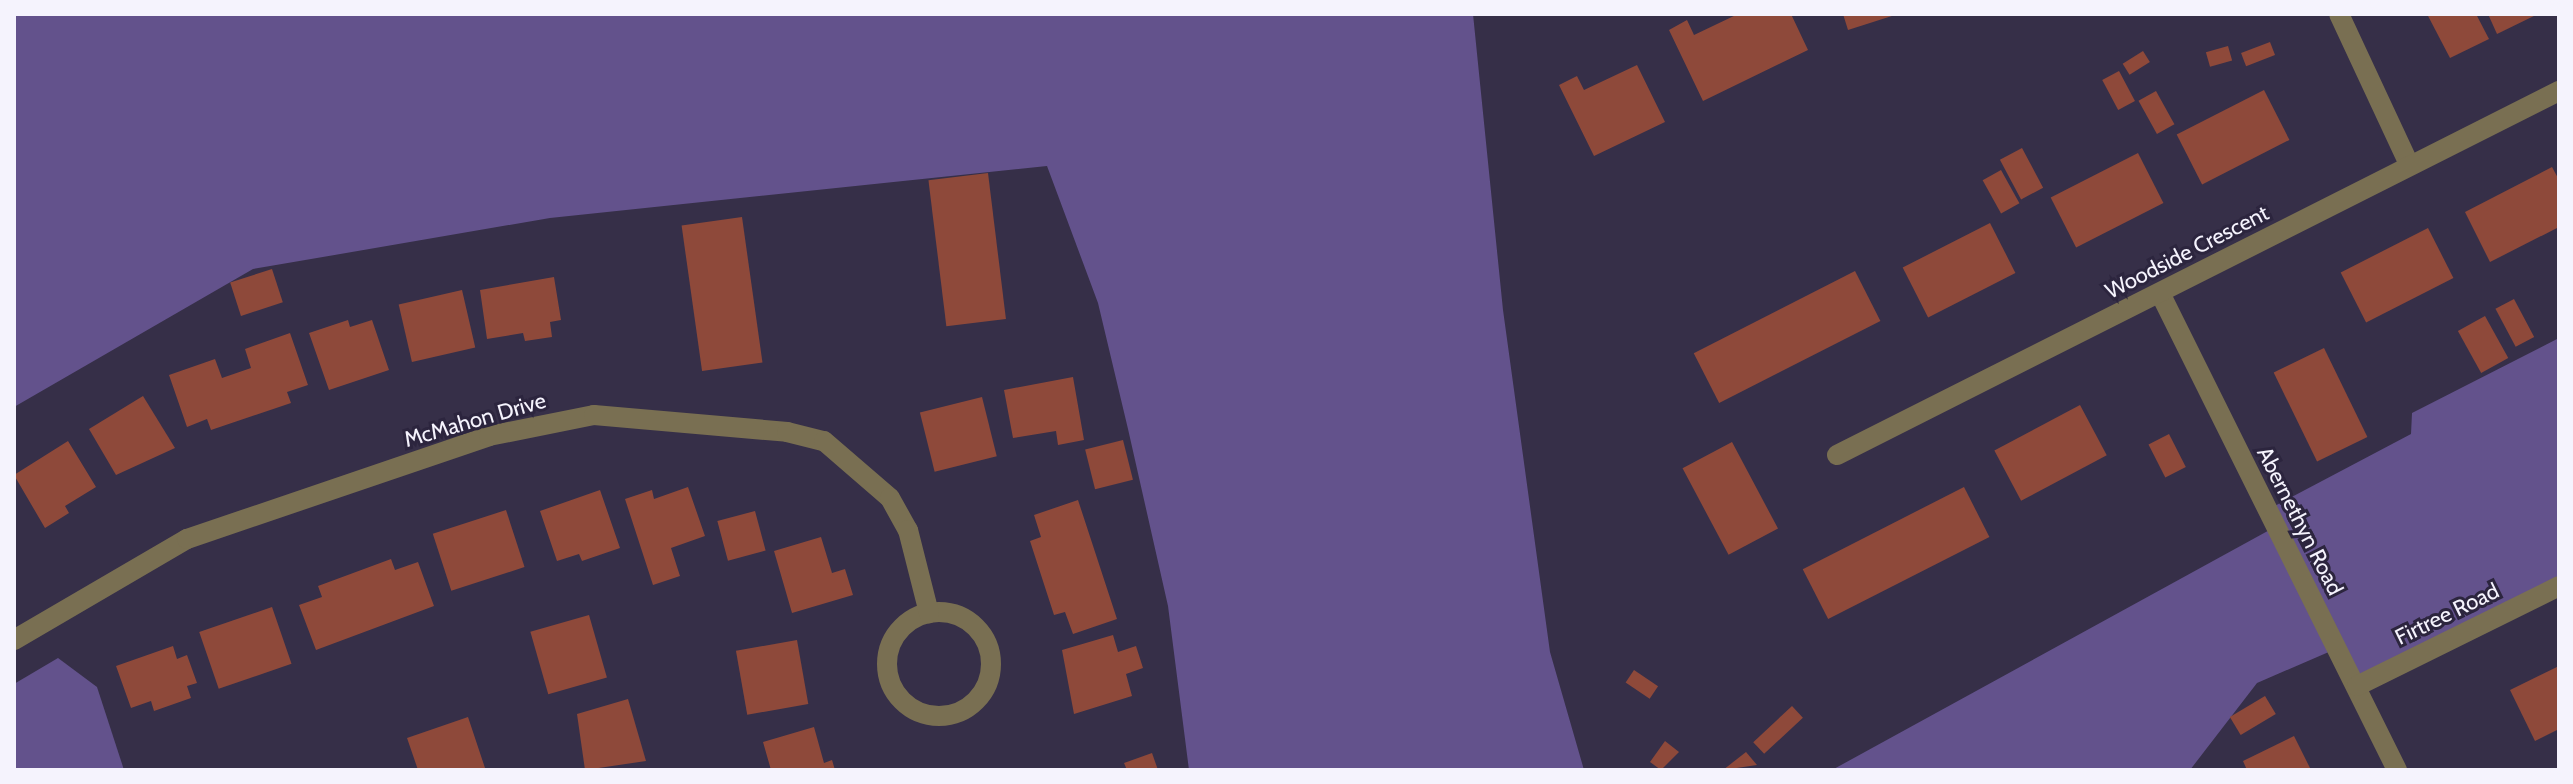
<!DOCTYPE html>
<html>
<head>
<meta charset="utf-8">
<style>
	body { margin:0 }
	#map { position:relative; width:2573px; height:784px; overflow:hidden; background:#362f48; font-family:Cabin,sans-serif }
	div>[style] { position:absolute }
	.green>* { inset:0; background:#63528c }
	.building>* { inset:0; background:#8e493a; transform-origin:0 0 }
	.street>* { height:20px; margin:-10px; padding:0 10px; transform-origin:10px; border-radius:10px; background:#796f52 }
	.street>.ring { margin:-10px; padding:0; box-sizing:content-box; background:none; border:20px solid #796f52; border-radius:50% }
	span { translate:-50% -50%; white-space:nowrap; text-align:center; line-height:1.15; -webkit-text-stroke:6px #2c253e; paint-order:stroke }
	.street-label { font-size:22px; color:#f5f3fd }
	.frame { position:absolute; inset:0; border:16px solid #f5f3fd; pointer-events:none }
</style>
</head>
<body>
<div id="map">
	<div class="green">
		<div style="clip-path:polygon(14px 14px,1473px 14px,1503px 310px,1550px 652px,1584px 770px,1189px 770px,1168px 606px,1128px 429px,1098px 303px,1047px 166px,550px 218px,253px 269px,14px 407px)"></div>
		<div style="clip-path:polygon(2559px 338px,2559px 586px,2357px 686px,2338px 648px,2257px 683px,2190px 770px,1832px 770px,2275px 527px,2267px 510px,2411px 434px,2412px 413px)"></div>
		<div style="clip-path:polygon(58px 658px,97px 687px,124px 770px,14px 770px,14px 684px)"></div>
	</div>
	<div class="building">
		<div style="clip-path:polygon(1738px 14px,1791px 14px,1808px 50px,1703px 101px,1669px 30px,1687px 20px,1694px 35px)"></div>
		<div style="clip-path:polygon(1843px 14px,1895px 14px,1895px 15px,1848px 30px)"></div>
		<div style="clip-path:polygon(2427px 14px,2476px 14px,2489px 39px,2450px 58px)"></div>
		<div style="clip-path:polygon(2488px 14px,2538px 14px,2497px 34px)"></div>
		<div style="left:2270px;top:42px;width:14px;height:31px;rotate:69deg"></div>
		<div style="left:2228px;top:46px;width:15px;height:23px;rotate:74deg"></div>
		<div style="left:2143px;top:51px;width:13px;height:24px;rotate:58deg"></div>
		<div style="clip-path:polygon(1637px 65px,1665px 122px,1594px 156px,1559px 85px,1577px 76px,1584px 90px)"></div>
		<div style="left:2119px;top:71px;width:34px;height:19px;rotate:62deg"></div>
		<div style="left:2264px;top:90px;width:56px;height:98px;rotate:63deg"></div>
		<div style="left:2156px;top:91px;width:38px;height:20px;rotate:61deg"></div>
		<div style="left:2022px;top:148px;width:45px;height:25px;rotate:62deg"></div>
		<div style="left:2138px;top:153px;width:56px;height:98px;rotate:63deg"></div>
		<div style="clip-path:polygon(2552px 167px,2559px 180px,2559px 227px,2490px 262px,2465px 212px)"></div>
		<div style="left:2001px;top:170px;width:38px;height:21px;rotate:61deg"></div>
		<div style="left:988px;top:173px;width:147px;height:60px;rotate:83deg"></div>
		<div style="left:742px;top:217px;width:147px;height:61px;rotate:82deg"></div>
		<div style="left:1990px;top:223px;width:56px;height:98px;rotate:63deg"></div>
		<div style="left:2428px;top:228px;width:56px;height:98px;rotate:63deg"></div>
		<div style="left:272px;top:269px;width:35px;height:44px;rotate:72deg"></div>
		<div style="left:1855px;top:271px;width:56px;height:181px;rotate:63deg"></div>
		<div style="clip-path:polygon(554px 277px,561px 320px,550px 322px,552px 337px,525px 341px,523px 333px,487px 339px,480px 290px)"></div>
		<div style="left:462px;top:290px;width:59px;height:65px;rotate:77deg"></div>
		<div style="left:2514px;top:299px;width:43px;height:21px;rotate:62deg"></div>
		<div style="left:2485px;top:316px;width:48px;height:31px;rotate:61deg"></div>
		<div style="clip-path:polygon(348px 320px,350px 327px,372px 320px,389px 370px,329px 390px,309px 333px)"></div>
		<div style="clip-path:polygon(290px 333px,308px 385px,287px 392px,291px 403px,211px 430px,207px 419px,187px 427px,169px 375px,215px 359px,222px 378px,251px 368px,245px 349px)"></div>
		<div style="left:2324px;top:348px;width:99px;height:56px;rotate:64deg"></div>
		<div style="clip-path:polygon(1073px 377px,1084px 440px,1058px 445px,1056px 431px,1013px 438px,1004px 390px)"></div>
		<div style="clip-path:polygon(143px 396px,175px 448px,116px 475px,89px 429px)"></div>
		<div style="left:982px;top:397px;width:61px;height:64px;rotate:76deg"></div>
		<div style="left:2080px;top:405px;width:57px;height:97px;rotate:62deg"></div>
		<div style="left:2169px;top:434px;width:37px;height:23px;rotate:63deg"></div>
		<div style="left:1123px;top:440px;width:41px;height:39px;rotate:76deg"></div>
		<div style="clip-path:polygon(68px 441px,96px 487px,65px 506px,69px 513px,45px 528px,14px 475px)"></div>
		<div style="left:1732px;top:442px;width:98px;height:56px;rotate:62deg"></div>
		<div style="clip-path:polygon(688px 487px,705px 536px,671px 548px,680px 576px,653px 585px,625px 499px,652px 490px,654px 499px)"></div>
		<div style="left:1964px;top:487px;width:56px;height:181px;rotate:63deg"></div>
		<div style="clip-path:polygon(600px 490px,620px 548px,582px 561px,579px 554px,557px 561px,540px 511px)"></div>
		<div style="clip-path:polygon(1078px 500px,1117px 619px,1073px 634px,1065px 612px,1054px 615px,1030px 541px,1041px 537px,1034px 515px)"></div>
		<div style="left:506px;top:510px;width:60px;height:77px;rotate:72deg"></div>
		<div style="left:755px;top:511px;width:41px;height:39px;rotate:75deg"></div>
		<div style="clip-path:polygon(821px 537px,832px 573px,845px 569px,853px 595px,792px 613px,774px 551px)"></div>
		<div style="clip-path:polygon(391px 559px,395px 570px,418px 562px,434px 606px,316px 650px,299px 605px,322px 597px,318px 586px)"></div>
		<div style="left:272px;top:607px;width:60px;height:77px;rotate:71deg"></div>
		<div style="left:589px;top:615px;width:65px;height:61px;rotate:74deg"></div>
		<div style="clip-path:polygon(1113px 635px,1118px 652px,1136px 646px,1143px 668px,1126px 674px,1132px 696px,1074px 714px,1062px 650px)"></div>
		<div style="left:797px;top:640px;width:65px;height:62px;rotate:80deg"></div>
		<div style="clip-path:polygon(173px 646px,177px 659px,187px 655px,197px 683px,187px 686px,191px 698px,154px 711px,151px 701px,131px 708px,116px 666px)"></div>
		<div style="clip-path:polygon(2559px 666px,2559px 729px,2535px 741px,2510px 690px)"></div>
		<div style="left:1634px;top:670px;width:29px;height:15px;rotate:34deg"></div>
		<div style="left:2265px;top:696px;width:21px;height:41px;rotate:59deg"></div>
		<div style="clip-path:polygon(628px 699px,646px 761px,585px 770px,577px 714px)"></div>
		<div style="left:1792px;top:706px;width:16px;height:53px;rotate:47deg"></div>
		<div style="clip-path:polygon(468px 717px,485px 768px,418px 770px,407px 738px)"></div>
		<div style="clip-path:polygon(814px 727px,824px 763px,832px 760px,835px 770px,771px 770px,763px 742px)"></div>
		<div style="clip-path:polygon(2294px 736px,2311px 770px,2247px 770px,2243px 761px)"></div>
		<div style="clip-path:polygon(1665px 741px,1679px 752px,1661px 770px,1650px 762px)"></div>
		<div style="clip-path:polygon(1746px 752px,1757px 765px,1723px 770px)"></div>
		<div style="clip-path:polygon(1152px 753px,1158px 770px,1127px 770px,1124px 763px)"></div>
	</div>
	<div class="street">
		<div style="left:2339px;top:14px;width:166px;rotate:65deg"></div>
		<div style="left:2160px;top:293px;width:533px;rotate:63.58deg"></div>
		<div style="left:1837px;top:455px;width:809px;rotate:-26.76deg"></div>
		<div class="ring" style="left:887px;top:612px;width:84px;height:84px"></div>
		<div style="left:14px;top:640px;width:200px;rotate:-30.3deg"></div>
		<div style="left:187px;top:539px;width:319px;rotate:-18.8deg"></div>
		<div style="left:489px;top:436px;width:107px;rotate:-11.3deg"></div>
		<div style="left:594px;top:415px;width:194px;rotate:5deg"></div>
		<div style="left:787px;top:432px;width:38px;rotate:14deg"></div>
		<div style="left:824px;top:441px;width:87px;rotate:40.8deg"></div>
		<div style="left:890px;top:498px;width:37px;rotate:61deg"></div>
		<div style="left:908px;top:530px;width:86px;rotate:75.8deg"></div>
		<div style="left:2357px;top:686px;width:225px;rotate:-26.3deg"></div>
	</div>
	<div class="street-label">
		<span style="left:2187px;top:252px;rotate:-27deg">Woodside Crescent</span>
		<span style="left:475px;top:420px;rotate:-16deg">McMahon Drive</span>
		<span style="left:2300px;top:521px;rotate:63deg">Abernethyn Road</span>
		<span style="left:2447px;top:614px;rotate:-26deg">Firtree Road</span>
	</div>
	<div class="frame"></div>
</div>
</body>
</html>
